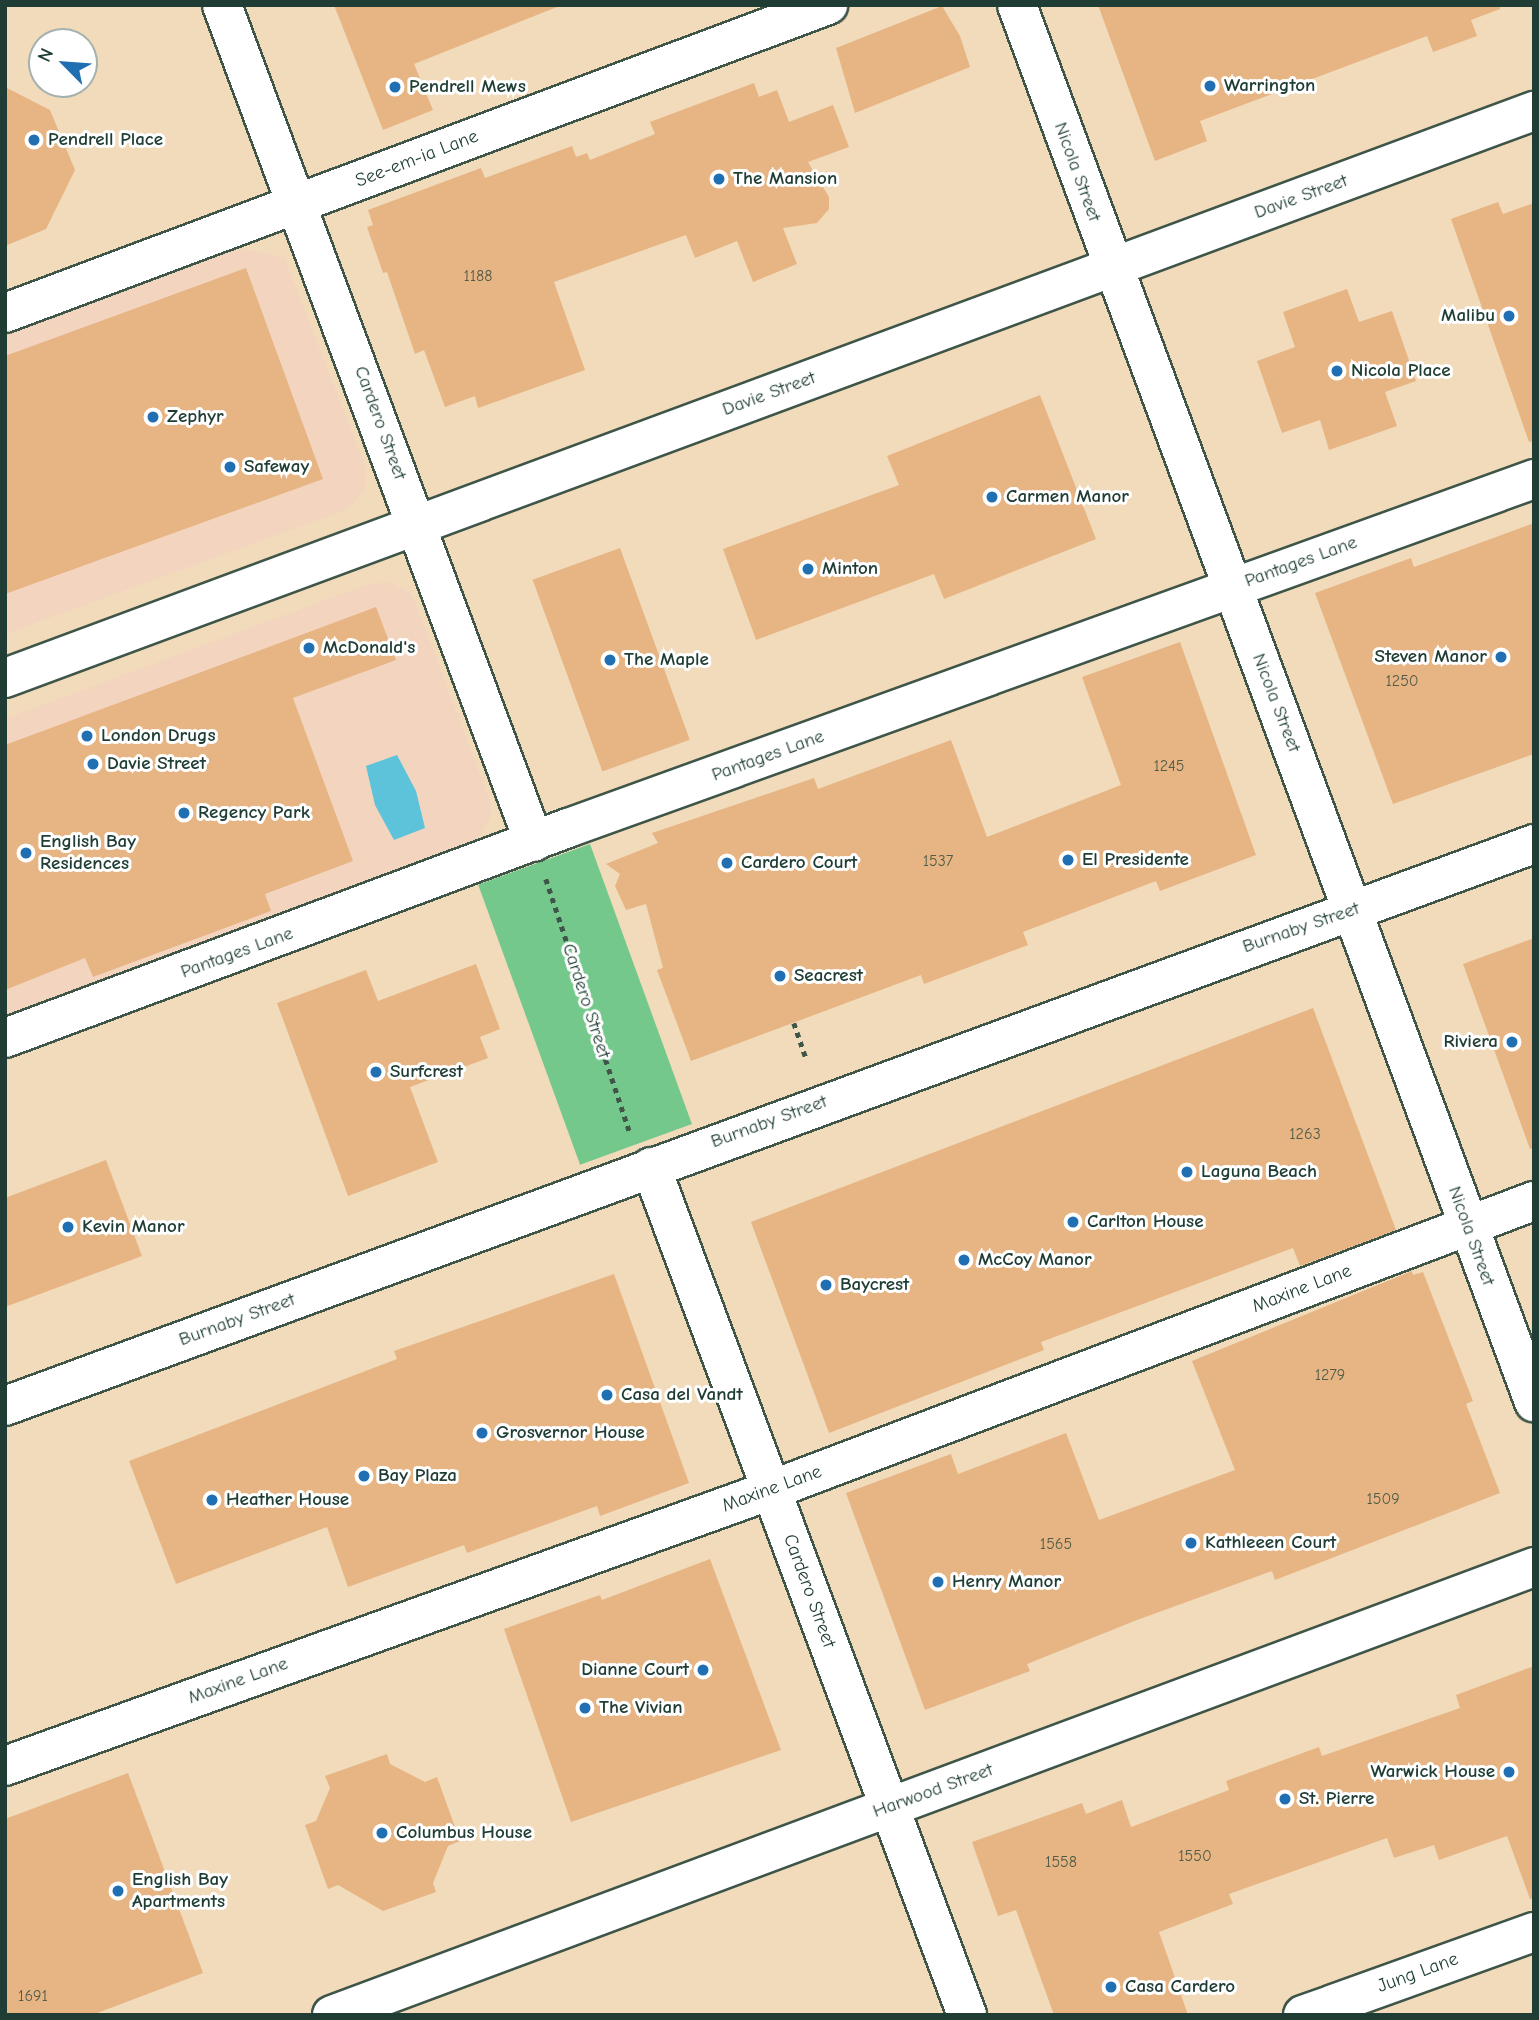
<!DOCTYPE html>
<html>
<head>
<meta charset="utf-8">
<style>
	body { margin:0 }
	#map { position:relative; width:1539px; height:2020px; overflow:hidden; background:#f1dbbb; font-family:"Comic Neue",sans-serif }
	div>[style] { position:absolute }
	.built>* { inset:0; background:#f3d4bf }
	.green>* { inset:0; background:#75c88b; transform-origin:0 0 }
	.water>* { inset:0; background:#5cc3da }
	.building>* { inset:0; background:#e7b584; transform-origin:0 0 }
	.path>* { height:4.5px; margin-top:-2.25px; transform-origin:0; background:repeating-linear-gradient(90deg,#3e5548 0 5px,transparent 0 10px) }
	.roads { filter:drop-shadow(2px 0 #3e5548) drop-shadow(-2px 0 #3e5548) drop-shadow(0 2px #3e5548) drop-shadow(0 -2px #3e5548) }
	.minor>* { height:38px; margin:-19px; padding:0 19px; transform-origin:19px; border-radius:19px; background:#fff }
	.major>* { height:38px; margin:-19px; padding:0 19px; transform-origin:19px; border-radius:19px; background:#fff }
	.dots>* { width:19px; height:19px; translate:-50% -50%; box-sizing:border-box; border:4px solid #fff; border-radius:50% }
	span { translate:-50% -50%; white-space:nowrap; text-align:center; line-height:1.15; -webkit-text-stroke:6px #fff; paint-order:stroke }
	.number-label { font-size:16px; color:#515b48 }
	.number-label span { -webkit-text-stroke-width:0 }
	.poi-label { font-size:19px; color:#1f3d34; font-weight:700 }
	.left { translate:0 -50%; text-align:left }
	.right { translate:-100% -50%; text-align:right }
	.street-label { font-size:19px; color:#1f3d34 }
	.frame { position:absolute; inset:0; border:7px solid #1f3d34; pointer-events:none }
	.north { position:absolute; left:28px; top:28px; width:70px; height:70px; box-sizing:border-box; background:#fff; border:2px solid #a5b1ae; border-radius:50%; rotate:295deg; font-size:19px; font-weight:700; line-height:28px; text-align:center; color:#1f3d34 }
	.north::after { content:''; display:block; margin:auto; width:24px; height:32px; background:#1f6fb2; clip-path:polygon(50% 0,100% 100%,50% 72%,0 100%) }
</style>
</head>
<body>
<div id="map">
	<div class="built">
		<div style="clip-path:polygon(234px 228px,243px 249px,284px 257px,365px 466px,365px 488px,353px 504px,340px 512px,5px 634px,5px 313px)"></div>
		<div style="clip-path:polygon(389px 582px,410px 593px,415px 602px,491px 804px,491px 815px,482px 834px,467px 846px,5px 1038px,5px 719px,366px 585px)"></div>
	</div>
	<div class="green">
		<div style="left:590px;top:844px;width:298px;height:119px;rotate:70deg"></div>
	</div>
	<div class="water">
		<div style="clip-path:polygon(397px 755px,416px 791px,425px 828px,394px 840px,375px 805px,366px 766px)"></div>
	</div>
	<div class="building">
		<div style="clip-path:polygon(334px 5px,556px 5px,557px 7px,414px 64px,433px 110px,383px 130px)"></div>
		<div style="clip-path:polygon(1098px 5px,1499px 5px,1500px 9px,1471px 20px,1477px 36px,1433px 52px,1427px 36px,1200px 121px,1207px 141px,1155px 161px)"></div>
		<div style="clip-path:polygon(942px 6px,960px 36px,970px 67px,855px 113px,836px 48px)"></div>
		<div style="clip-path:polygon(754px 83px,759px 97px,777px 90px,789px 122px,833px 105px,849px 147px,808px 162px,829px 197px,829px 209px,817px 223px,783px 228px,797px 264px,753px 282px,737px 241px,695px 258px,686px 235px,554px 282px,585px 370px,478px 408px,475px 396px,445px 407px,424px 350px,415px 354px,387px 272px,383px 273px,367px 227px,373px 225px,368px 210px,481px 168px,485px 178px,572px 146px,576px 157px,587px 153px,590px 160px,655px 134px,650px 122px)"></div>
		<div style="clip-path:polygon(5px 87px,50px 110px,75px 170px,46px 229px,5px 246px)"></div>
		<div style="clip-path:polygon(1498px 202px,1503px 214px,1534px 203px,1534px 441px,1529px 442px,1451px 219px)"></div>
		<div style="clip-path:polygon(246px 268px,323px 479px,5px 594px,5px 356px)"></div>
		<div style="clip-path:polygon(1347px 289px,1359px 322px,1392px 311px,1416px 381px,1385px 392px,1397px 426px,1329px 450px,1320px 420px,1282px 433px,1257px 361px,1295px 347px,1283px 312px)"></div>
		<div style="clip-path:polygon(1040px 395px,1096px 539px,944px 599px,934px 574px,756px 640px,723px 549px,899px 485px,887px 456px)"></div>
		<div style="clip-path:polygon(1534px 523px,1534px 754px,1393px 804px,1315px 593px,1411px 558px,1414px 567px)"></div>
		<div style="left:620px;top:548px;width:204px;height:93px;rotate:70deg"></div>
		<div style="clip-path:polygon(376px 607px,396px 660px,293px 698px,353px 861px,265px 894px,271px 911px,93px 977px,85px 958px,5px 990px,5px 745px)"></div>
		<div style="clip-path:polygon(1180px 642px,1256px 855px,1160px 891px,1156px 881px,1023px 932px,1028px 945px,924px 984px,921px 975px,691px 1061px,657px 970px,663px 968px,646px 904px,626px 910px,615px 886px,620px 874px,606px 864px,658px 843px,652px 833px,814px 778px,818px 789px,951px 740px,987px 837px,1121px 785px,1082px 677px)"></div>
		<div style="clip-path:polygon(1534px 938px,1534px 1148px,1530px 1149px,1463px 964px)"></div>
		<div style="clip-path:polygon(476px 964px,500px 1029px,480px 1037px,488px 1058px,410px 1087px,438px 1162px,348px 1196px,277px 1003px,366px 970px,378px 1001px)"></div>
		<div style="clip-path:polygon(1313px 1008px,1396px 1230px,1300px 1266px,1293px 1248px,1041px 1342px,1044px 1350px,829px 1433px,751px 1222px)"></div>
		<div style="clip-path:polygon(106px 1160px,142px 1256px,5px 1307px,5px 1198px)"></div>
		<div style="clip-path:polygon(1412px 1271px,1413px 1275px,1423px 1272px,1473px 1401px,1466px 1404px,1500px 1493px,1275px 1580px,1272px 1571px,1137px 1620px,1027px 1664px,1030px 1671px,925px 1710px,846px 1493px,951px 1454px,958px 1474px,1066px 1433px,1099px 1520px,1235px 1470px,1192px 1361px)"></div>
		<div style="clip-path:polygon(614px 1274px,689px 1483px,600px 1516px,597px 1506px,467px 1553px,464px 1545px,348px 1587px,327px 1527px,176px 1584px,129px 1461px,397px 1359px,394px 1351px)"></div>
		<div style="clip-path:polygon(710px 1559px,781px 1750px,571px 1822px,504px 1629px,600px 1595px,602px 1600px)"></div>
		<div style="clip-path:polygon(1534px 1666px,1534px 1898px,1530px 1899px,1507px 1836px,1439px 1860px,1434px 1845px,1394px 1858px,1387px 1838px,1229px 1894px,1233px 1904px,1159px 1932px,1188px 2015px,1054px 2015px,1016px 1910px,998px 1916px,972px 1842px,1082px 1803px,1086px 1814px,1122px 1800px,1131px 1827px,1229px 1790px,1226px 1781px,1319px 1747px,1322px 1756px,1460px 1708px,1456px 1695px)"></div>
		<div style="clip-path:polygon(387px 1754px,390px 1764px,425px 1782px,437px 1777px,460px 1841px,448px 1846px,433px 1883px,436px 1892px,383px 1911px,338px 1885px,328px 1889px,305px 1825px,316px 1821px,330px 1788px,325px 1776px)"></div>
		<div style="clip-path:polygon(128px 1773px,203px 1973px,92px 2015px,5px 2015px,5px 1819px)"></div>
	</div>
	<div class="path">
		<div style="left:546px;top:879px;width:268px;rotate:71.7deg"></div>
		<div style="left:794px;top:1023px;width:39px;rotate:71deg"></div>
	</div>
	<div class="roads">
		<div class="minor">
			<div style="left:222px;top:5px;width:893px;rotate:69.56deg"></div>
			<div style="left:1017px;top:5px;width:1490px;rotate:69.69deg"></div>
			<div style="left:5px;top:313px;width:879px;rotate:-20.52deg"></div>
			<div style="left:5px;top:1038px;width:601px;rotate:-20.46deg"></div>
			<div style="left:568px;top:828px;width:1027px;rotate:-19.86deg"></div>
			<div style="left:651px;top:1167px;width:905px;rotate:69.56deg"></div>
			<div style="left:5px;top:1406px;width:1629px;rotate:-20.18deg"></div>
			<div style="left:5px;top:1766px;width:814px;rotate:-19.81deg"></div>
			<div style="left:771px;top:1490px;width:816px;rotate:-20.75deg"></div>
			<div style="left:332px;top:2015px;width:1283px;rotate:-20.44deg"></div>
			<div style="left:1303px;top:2015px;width:245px;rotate:-19.8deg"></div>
		</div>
		<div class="major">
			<div style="left:5px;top:678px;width:1631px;rotate:-20.35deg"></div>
		</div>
	</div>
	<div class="dots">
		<div style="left:1210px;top:86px;background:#1f6fb2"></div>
		<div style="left:395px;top:87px;background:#1f6fb2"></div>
		<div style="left:34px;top:140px;background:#1f6fb2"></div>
		<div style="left:719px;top:179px;background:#1f6fb2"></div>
		<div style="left:1509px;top:316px;background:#1f6fb2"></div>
		<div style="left:1337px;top:371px;background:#1f6fb2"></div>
		<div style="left:153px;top:417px;background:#1f6fb2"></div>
		<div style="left:230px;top:467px;background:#1f6fb2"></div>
		<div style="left:992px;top:497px;background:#1f6fb2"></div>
		<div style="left:808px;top:569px;background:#1f6fb2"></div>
		<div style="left:309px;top:648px;background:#1f6fb2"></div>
		<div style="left:1501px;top:657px;background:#1f6fb2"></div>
		<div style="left:610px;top:660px;background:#1f6fb2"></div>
		<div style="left:87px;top:736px;background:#1f6fb2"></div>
		<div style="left:93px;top:764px;background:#1f6fb2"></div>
		<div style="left:184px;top:813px;background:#1f6fb2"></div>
		<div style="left:26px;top:853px;background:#1f6fb2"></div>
		<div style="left:1068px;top:860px;background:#1f6fb2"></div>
		<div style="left:727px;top:863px;background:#1f6fb2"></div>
		<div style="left:780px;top:976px;background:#1f6fb2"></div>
		<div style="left:1512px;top:1042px;background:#1f6fb2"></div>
		<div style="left:376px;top:1072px;background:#1f6fb2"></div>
		<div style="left:1187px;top:1172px;background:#1f6fb2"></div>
		<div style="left:1073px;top:1222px;background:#1f6fb2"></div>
		<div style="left:68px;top:1227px;background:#1f6fb2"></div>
		<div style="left:964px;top:1260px;background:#1f6fb2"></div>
		<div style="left:826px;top:1285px;background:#1f6fb2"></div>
		<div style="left:607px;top:1395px;background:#1f6fb2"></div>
		<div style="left:482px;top:1433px;background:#1f6fb2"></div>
		<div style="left:364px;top:1476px;background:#1f6fb2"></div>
		<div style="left:212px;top:1500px;background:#1f6fb2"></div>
		<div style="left:1191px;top:1543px;background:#1f6fb2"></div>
		<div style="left:938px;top:1582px;background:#1f6fb2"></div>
		<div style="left:703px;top:1670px;background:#1f6fb2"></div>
		<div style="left:585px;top:1708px;background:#1f6fb2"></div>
		<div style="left:1509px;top:1772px;background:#1f6fb2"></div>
		<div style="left:1285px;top:1799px;background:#1f6fb2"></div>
		<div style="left:382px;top:1833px;background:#1f6fb2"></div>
		<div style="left:118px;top:1891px;background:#1f6fb2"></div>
		<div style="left:1111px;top:1987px;background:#1f6fb2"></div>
	</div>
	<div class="number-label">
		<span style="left:478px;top:276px">1188</span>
		<span style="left:1402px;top:681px">1250</span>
		<span style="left:1169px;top:766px">1245</span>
		<span style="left:938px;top:861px">1537</span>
		<span style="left:1305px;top:1134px">1263</span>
		<span style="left:1330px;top:1375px">1279</span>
		<span style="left:1383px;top:1499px">1509</span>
		<span style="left:1056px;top:1544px">1565</span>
		<span style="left:1195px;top:1856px">1550</span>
		<span style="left:1061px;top:1862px">1558</span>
		<span style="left:33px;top:1996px">1691</span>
	</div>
	<div class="poi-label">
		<span class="left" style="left:1224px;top:86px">Warrington</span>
		<span class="left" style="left:409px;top:87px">Pendrell Mews</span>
		<span class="left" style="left:48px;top:140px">Pendrell Place</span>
		<span class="left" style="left:733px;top:179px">The Mansion</span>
		<span class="right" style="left:1495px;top:316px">Malibu</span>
		<span class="left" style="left:1351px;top:371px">Nicola Place</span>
		<span class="left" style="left:167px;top:417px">Zephyr</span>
		<span class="left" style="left:244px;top:467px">Safeway</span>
		<span class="left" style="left:1006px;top:497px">Carmen Manor</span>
		<span class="left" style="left:822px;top:569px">Minton</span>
		<span class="left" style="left:323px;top:648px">McDonald's</span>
		<span class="right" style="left:1487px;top:657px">Steven Manor</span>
		<span class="left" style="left:624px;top:660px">The Maple</span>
		<span class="left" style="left:101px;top:736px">London Drugs</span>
		<span class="left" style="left:107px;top:764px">Davie Street</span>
		<span class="left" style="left:198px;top:813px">Regency Park</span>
		<span class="left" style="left:40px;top:853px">English Bay<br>Residences</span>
		<span class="left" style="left:1082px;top:860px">El Presidente</span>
		<span class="left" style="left:741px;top:863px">Cardero Court</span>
		<span class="left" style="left:794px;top:976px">Seacrest</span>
		<span class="right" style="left:1498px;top:1042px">Riviera</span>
		<span class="left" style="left:390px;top:1072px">Surfcrest</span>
		<span class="left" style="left:1201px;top:1172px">Laguna Beach</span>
		<span class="left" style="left:1087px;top:1222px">Carlton House</span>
		<span class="left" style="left:82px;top:1227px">Kevin Manor</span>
		<span class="left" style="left:978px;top:1260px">McCoy Manor</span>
		<span class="left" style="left:840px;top:1285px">Baycrest</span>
		<span class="left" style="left:621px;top:1395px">Casa del Vandt</span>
		<span class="left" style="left:496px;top:1433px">Grosvernor House</span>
		<span class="left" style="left:378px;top:1476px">Bay Plaza</span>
		<span class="left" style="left:226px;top:1500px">Heather House</span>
		<span class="left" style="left:1205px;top:1543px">Kathleeen Court</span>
		<span class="left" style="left:952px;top:1582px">Henry Manor</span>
		<span class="right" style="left:689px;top:1670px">Dianne Court</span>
		<span class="left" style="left:599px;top:1708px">The Vivian</span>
		<span class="right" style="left:1495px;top:1772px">Warwick House</span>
		<span class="left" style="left:1299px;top:1799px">St. Pierre</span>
		<span class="left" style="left:396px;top:1833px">Columbus House</span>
		<span class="left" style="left:132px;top:1891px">English Bay<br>Apartments</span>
		<span class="left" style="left:1125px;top:1987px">Casa Cardero</span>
	</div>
	<div class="street-label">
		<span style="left:417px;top:159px;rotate:-21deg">See-em-ia Lane</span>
		<span style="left:1077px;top:172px;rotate:70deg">Nicola Street</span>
		<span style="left:1301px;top:197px;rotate:-20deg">Davie Street</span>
		<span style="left:769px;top:394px;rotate:-20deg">Davie Street</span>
		<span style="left:380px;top:423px;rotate:70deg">Cardero Street</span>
		<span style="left:1301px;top:562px;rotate:-20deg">Pantages Lane</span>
		<span style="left:1276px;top:703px;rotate:69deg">Nicola Street</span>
		<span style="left:768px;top:756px;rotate:-20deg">Pantages Lane</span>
		<span style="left:1301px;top:928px;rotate:-19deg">Burnaby Street</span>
		<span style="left:237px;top:953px;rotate:-20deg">Pantages Lane</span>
		<span style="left:586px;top:1001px;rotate:72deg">Cardero Street</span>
		<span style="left:769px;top:1122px;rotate:-20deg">Burnaby Street</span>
		<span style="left:1471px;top:1236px;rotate:70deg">Nicola Street</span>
		<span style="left:1302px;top:1289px;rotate:-21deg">Maxine Lane</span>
		<span style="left:237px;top:1320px;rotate:-20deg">Burnaby Street</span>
		<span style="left:772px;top:1489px;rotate:-20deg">Maxine Lane</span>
		<span style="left:809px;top:1591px;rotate:70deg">Cardero Street</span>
		<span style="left:238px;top:1681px;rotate:-20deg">Maxine Lane</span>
		<span style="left:933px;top:1791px;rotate:-20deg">Harwood Street</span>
		<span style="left:1418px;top:1973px;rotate:-20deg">Jung Lane</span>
	</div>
	<div class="frame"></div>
	<div class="north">N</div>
</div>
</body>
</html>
